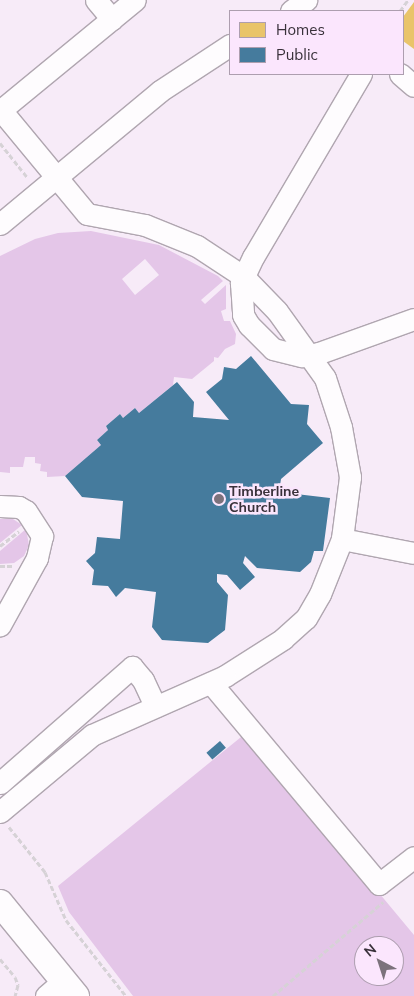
<!DOCTYPE html>
<html>
<head>
<meta charset="utf-8">
<style>
	body { margin:0 }
	#map { position:relative; width:414px; height:996px; overflow:hidden; background:#f7ebf8; font-family:Mulish,sans-serif }
	div>[style] { position:absolute }
	.green>* { inset:0; background:#e4c6e8 }
	.homes>* { inset:0; background:#e9c46a }
	.public>* { inset:0; background:#457b9d; transform-origin:0 0 }
	.path>* { height:3px; margin-top:-1.5px; transform-origin:0; background:repeating-linear-gradient(90deg,#d6d2d6 0 5px,transparent 0 7.5px) }
	.roads { filter:drop-shadow(1px 0 #b0a6b0) drop-shadow(-1px 0 #b0a6b0) drop-shadow(0 1px #b0a6b0) drop-shadow(0 -1px #b0a6b0) }
	.minor>* { height:21px; margin:-10.5px; padding:0 10.5px; transform-origin:10.5px; border-radius:10.5px; background:#fefcfe }
	.major>* { height:26px; margin:-13px; padding:0 13px; transform-origin:13px; border-radius:13px; background:#fefcfe }
	.dots>* { width:14px; height:14px; translate:-50% -50%; box-sizing:border-box; border:2px solid #fbe6fd; border-radius:50% }
	span { translate:-50% -50%; white-space:nowrap; text-align:center; line-height:1.15; -webkit-text-stroke:5px #fbe6fd; paint-order:stroke }
	.poi-label { font-size:14px; color:#39313a; font-weight:700 }
	.left { translate:0 -50%; text-align:left }
	.legend { position:absolute; left:229px; top:10px; width:175px; height:65px; box-sizing:border-box; background:#fbe6fd; border:1px solid #ad9eaf; margin:0; padding:6px 9px; list-style:none; font-size:15px; color:#39313a }
	.legend li { display:flex; align-items:center; gap:10px; height:25px }
	.legend b { width:25px; border:1px solid #ad9eaf }
	.north { position:absolute; left:354px; top:936px; width:50px; height:50px; box-sizing:border-box; background:#fbe6fd; border:1px solid #ad9eaf; border-radius:50%; rotate:320deg; font-size:14px; font-weight:700; line-height:20px; text-align:center; color:#39313a }
	.north::after { content:''; display:block; margin:auto; width:18px; height:22px; background:#7c727c; clip-path:polygon(50% 0,100% 100%,50% 72%,0 100%) }
</style>
</head>
<body>
<div id="map">
	<div class="green">
		<div style="clip-path:polygon(evenodd,91px 231px,159px 245px,218px 276px,223px 281px,201px 300px,205px 304px,226px 285px,226px 309px,221px 311px,224px 321px,230px 321px,236px 334px,235px 344px,225px 349px,218px 358px,214px 357px,214px 361px,192px 379px,174px 377px,173px 385px,139px 413px,135px 408px,123px 418px,120px 414px,106px 426px,108px 430px,97px 440px,101px 445px,65px 476px,47px 477px,47px 472px,40px 471px,41px 464px,35px 463px,35px 457px,25px 457px,23px 467px,10px 467px,10px 473px,0 472px,0 256px,35px 239px,58px 233px,91px 231px,145px 259px,159px 275px,135px 295px,122px 279px,145px 259px)"></div>
		<div style="clip-path:polygon(0 519px,13px 519px,22px 525px,0 543px)"></div>
		<div style="clip-path:polygon(26px 529px,29px 545px,24px 556px,14px 563px,0 564px,0 551px)"></div>
		<div style="clip-path:polygon(evenodd,246px 733px,414px 935px,414px 996px,133px 996px,69px 912px,58px 886px,246px 733px,364px 946px,394px 946px,394px 976px,364px 976px,364px 946px)"></div>
	</div>
	<div class="homes">
		<div style="clip-path:polygon(414px 2px,414px 49px,403px 41px,403px 17px)"></div>
	</div>
	<div class="public">
		<div style="clip-path:polygon(251px 356px,291px 404px,309px 405px,307px 424px,323px 443px,281px 479px,279px 492px,330px 498px,323px 551px,314px 551px,311px 562px,300px 572px,257px 568px,245px 556px,243px 563px,255px 577px,240px 590px,227px 575px,217px 574px,217px 582px,228px 595px,225px 630px,208px 643px,162px 640px,152px 627px,156px 592px,125px 588px,116px 597px,108px 586px,92px 585px,94px 570px,86px 561px,95px 553px,97px 537px,120px 539px,123px 501px,82px 497px,65px 476px,101px 445px,97px 440px,108px 430px,106px 426px,120px 414px,123px 418px,135px 408px,139px 413px,177px 382px,194px 402px,193px 417px,229px 420px,206px 392px,222px 379px,224px 367px,236px 369px)"></div>
		<div style="left:220px;top:741px;width:9px;height:18px;rotate:49deg"></div>
	</div>
	<div class="path">
		<div style="left:400px;top:11px;width:14px;rotate:-54deg"></div>
		<div style="left:0;top:143px;width:43px;rotate:51.5deg"></div>
		<div style="left:0;top:546px;width:24px;rotate:-38deg"></div>
		<div style="left:0;top:566px;width:12px"></div>
		<div style="left:9px;top:827px;width:58px;rotate:51.3deg"></div>
		<div style="left:45px;top:872px;width:52px;rotate:66.4deg"></div>
		<div style="left:66px;top:920px;width:97px;rotate:51.7deg"></div>
		<div style="left:0;top:959px;width:23px;rotate:50deg"></div>
		<div style="left:15px;top:977px;width:9px;rotate:69deg"></div>
		<div style="left:18px;top:985px;width:11px;rotate:105deg"></div>
		<div style="left:273px;top:996px;width:145px;rotate:-40.5deg"></div>
	</div>
	<div class="roads">
		<div class="minor">
			<div style="left:96px;top:0;width:25px;rotate:50deg"></div>
			<div style="left:291px;top:11px;width:19px;rotate:-36deg"></div>
			<div style="left:361px;top:74px;width:212px;rotate:120.5deg"></div>
			<div style="left:253px;top:257px;width:29px;rotate:115deg"></div>
			<div style="left:241px;top:283px;width:32px;rotate:86deg"></div>
			<div style="left:243px;top:315px;width:12px;rotate:59deg"></div>
			<div style="left:249px;top:325px;width:34px;rotate:45deg"></div>
			<div style="left:273px;top:349px;width:30px;rotate:14deg"></div>
			<div style="left:302px;top:356px;width:17px;rotate:-10deg"></div>
			<div style="left:319px;top:353px;width:101px;rotate:-19.7deg"></div>
			<div style="left:400px;top:74px;width:18px;rotate:41deg"></div>
			<div style="left:0;top:109px;width:136px;rotate:50.4deg"></div>
			<div style="left:87px;top:214px;width:59px;rotate:10.7deg"></div>
			<div style="left:145px;top:225px;width:56px;rotate:22deg"></div>
			<div style="left:197px;top:246px;width:56px;rotate:33.4deg"></div>
			<div style="left:244px;top:277px;width:47px;rotate:45.9deg"></div>
			<div style="left:277px;top:311px;width:82px;rotate:54.4deg"></div>
			<div style="left:325px;top:378px;width:52px;rotate:71.9deg"></div>
			<div style="left:341px;top:427px;width:51px;rotate:79.8deg"></div>
			<div style="left:350px;top:477px;width:63px;rotate:97.4deg"></div>
			<div style="left:342px;top:539px;width:59px;rotate:111.8deg"></div>
			<div style="left:320px;top:594px;width:28px;rotate:120deg"></div>
			<div style="left:306px;top:618px;width:31px;rotate:138deg"></div>
			<div style="left:283px;top:639px;width:69px;rotate:147.5deg"></div>
			<div style="left:225px;top:676px;width:145px;rotate:156.1deg"></div>
			<div style="left:92px;top:735px;width:120px;rotate:140.1deg"></div>
			<div style="left:1px;top:110px;width:173px;rotate:-39.4deg"></div>
			<div style="left:0;top:224px;width:208px;rotate:-39.7deg"></div>
			<div style="left:160px;top:91px;width:84px;rotate:-33.3deg"></div>
			<div style="left:0;top:506px;width:19px;rotate:3deg"></div>
			<div style="left:19px;top:507px;width:8px;rotate:30deg"></div>
			<div style="left:26px;top:511px;width:30px;rotate:57deg"></div>
			<div style="left:42px;top:536px;width:23px;rotate:103deg"></div>
			<div style="left:37px;top:558px;width:77px;rotate:118.9deg"></div>
			<div style="left:342px;top:539px;width:73px;rotate:11deg"></div>
			<div style="left:211px;top:683px;width:262px;rotate:50.1deg"></div>
			<div style="left:379px;top:884px;width:44px;rotate:-37.6deg"></div>
			<div style="left:0;top:783px;width:176px;rotate:-41.3deg"></div>
			<div style="left:132px;top:667px;width:17px;rotate:50deg"></div>
			<div style="left:143px;top:680px;width:29px;rotate:65deg"></div>
			<div style="left:46px;top:996px;width:23px;rotate:-41deg"></div>
		</div>
		<div class="major">
			<div style="left:0;top:903px;width:120px;rotate:50.7deg"></div>
		</div>
	</div>
	<div class="dots">
		<div style="left:219px;top:499px;background:#7c727c"></div>
	</div>
	<div class="poi-label">
		<span class="left" style="left:229px;top:499px">Timberline<br>Church</span>
	</div>
	<ul class="legend">
	<li><b style="height:14px;background:#e9c46a"></b>Homes</li>
	<li><b style="height:14px;background:#457b9d"></b>Public</li>
	</ul>
	<div class="north">N</div>
</div>
</body>
</html>
